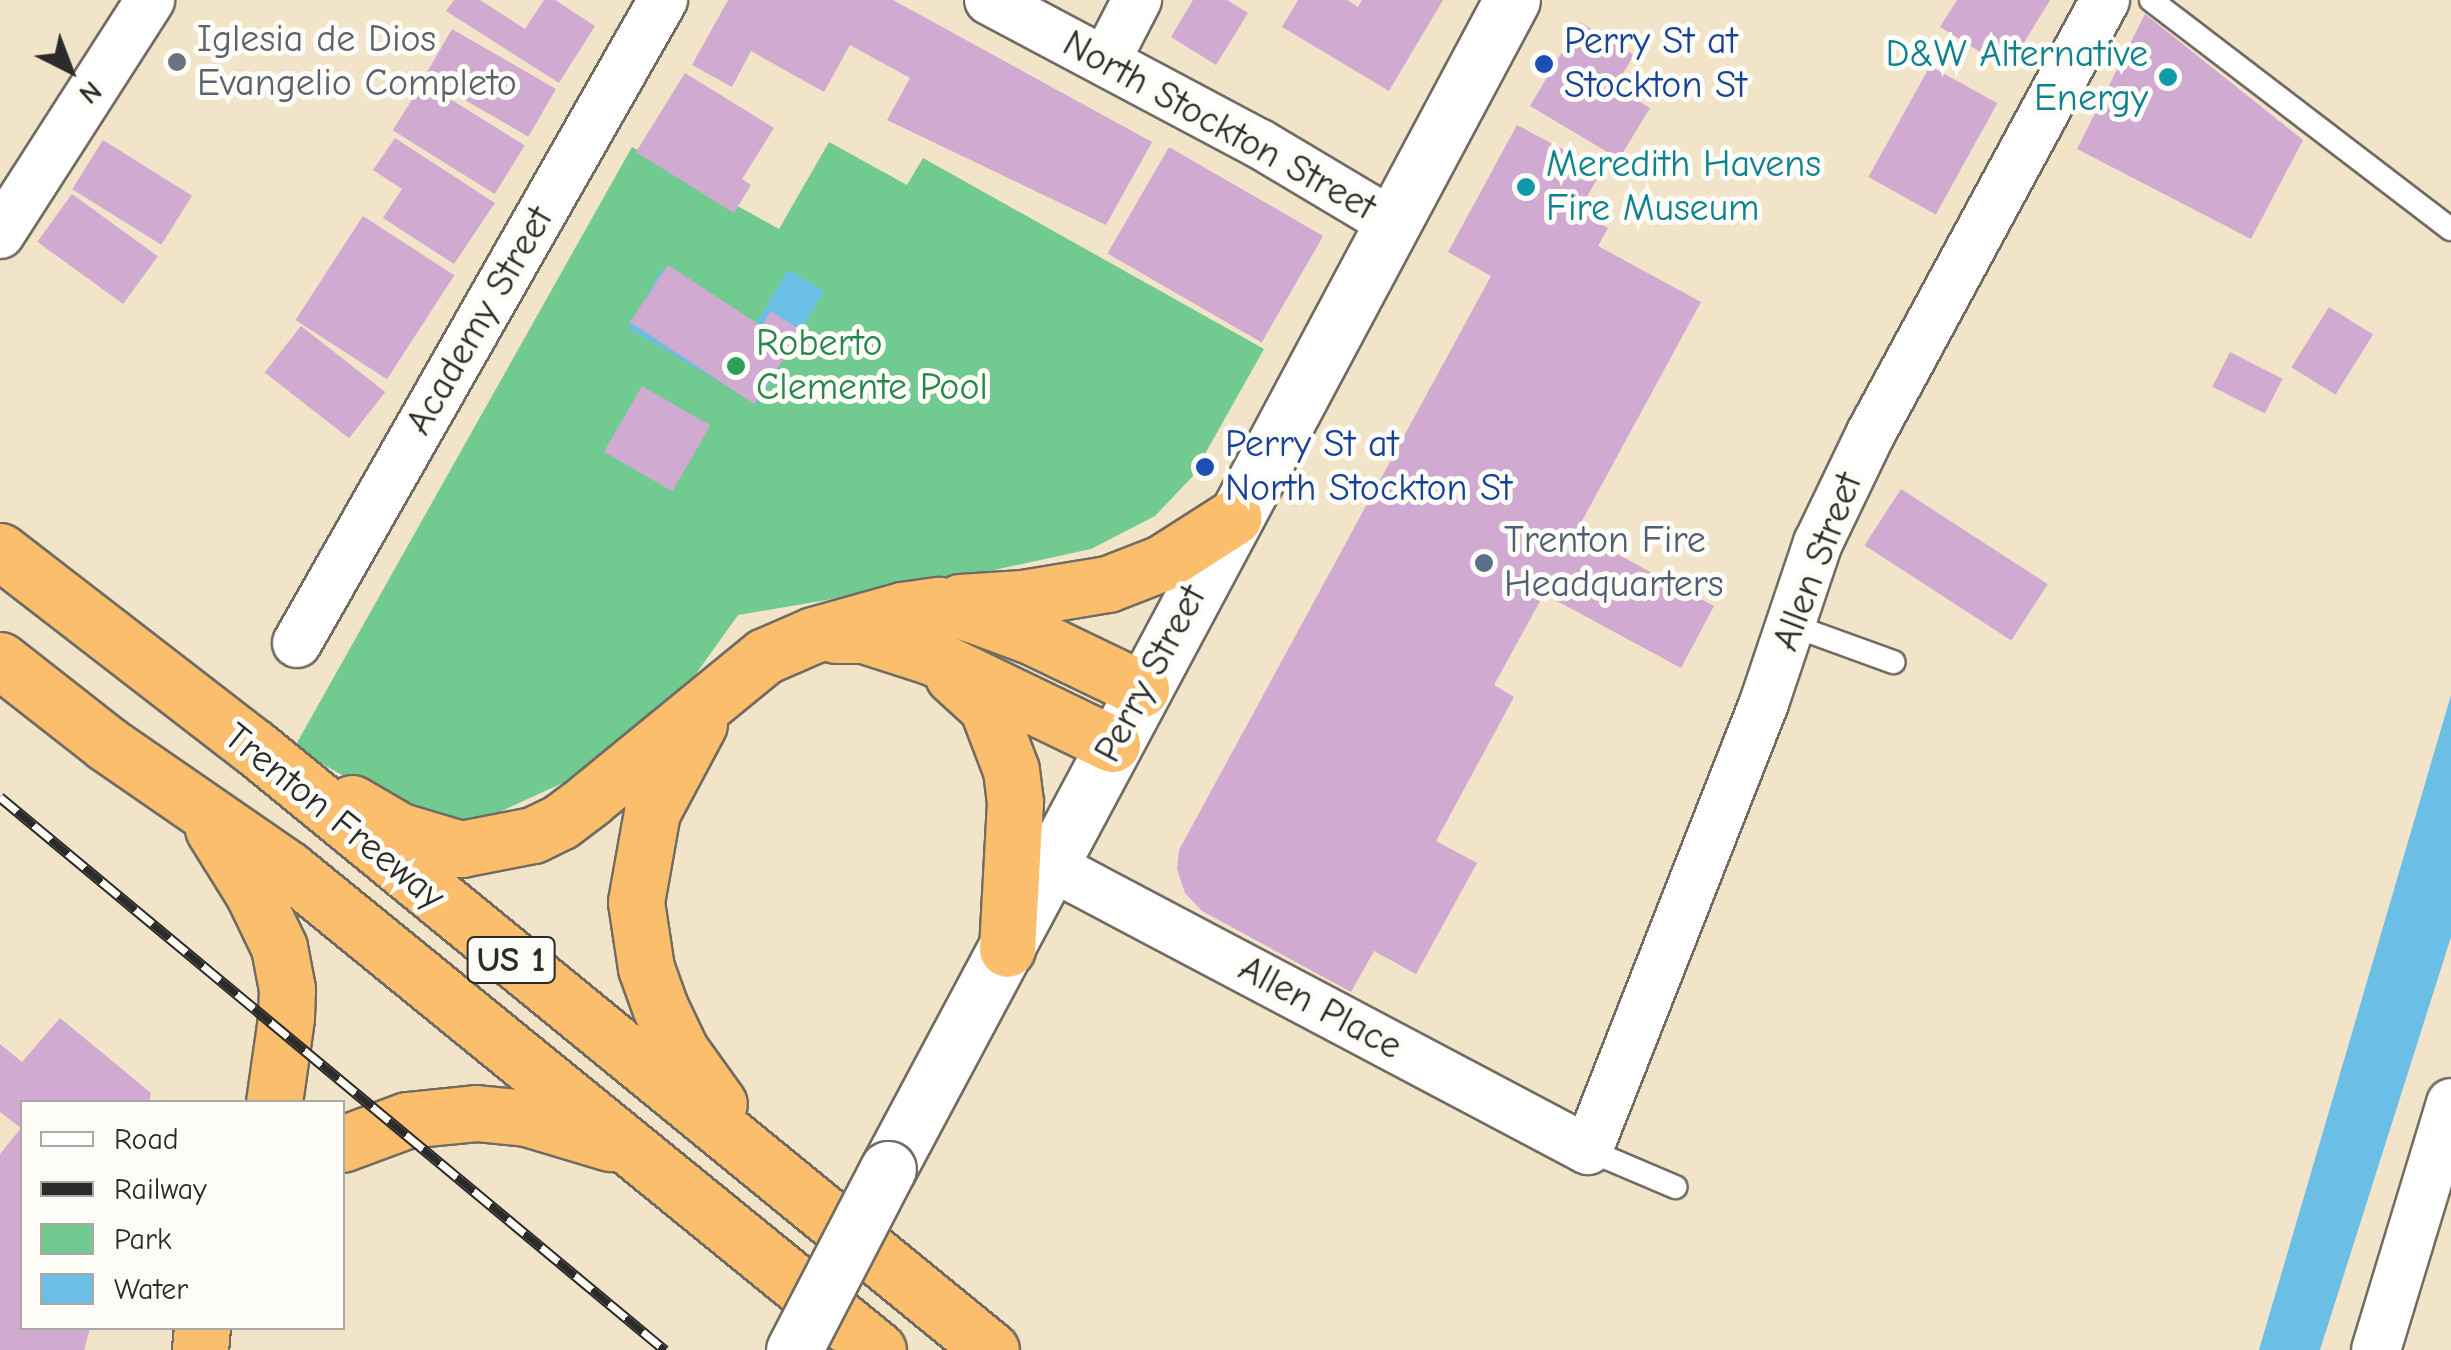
<!DOCTYPE html>
<html>
<head>
<meta charset="utf-8">
<style>
	body { margin:0 }
	#map { position:relative; width:2451px; height:1350px; overflow:hidden; background:#f2e4c9; font-family:"Comic Neue",sans-serif }
	div>[style] { position:absolute }
	.green>* { inset:0; background:#71ca8f }
	.water>* { inset:0; background:#6bbfe7 }
	.building>* { inset:0; background:#d0aad1; transform-origin:0 0 }
	.roads { filter:drop-shadow(2px 0 #716c62) drop-shadow(-2px 0 #716c62) drop-shadow(0 2px #716c62) drop-shadow(0 -2px #716c62) }
	.service>* { height:22px; margin:-11px; padding:0 11px; transform-origin:11px; border-radius:11px; background:#fff }
	.minor>* { height:48px; margin:-24px; padding:0 24px; transform-origin:24px; border-radius:24px; background:#fff }
	.tertiary>* { height:55px; margin:-27.5px; padding:0 27.5px; transform-origin:27.5px; border-radius:27.5px; background:#fff }
	.motorway>* { height:55px; margin:-27.5px; padding:0 27.5px; transform-origin:27.5px; border-radius:27.5px; background:#fabe6d }
	.rail>* { height:11px; margin-top:-5.5px; transform-origin:0; background:repeating-linear-gradient(90deg,#fdfcf7 0 22px,#2b2b2b 0 44px); box-sizing:border-box; border-block:2px solid #2b2b2b }
	.bridges { filter:drop-shadow(2px 0 #716c62) drop-shadow(-2px 0 #716c62) drop-shadow(0 2px #716c62) drop-shadow(0 -2px #716c62) }
	.tertiary-bridge>* { height:55px; margin:-27.5px; padding:0 27.5px; transform-origin:27.5px; border-radius:27.5px; background:#fff }
	.dots>* { width:28px; height:28px; translate:-50% -50%; box-sizing:border-box; border:5px solid #fdfcf7; border-radius:50% }
	span { translate:-50% -50%; white-space:nowrap; text-align:center; line-height:1.15; -webkit-text-stroke:10px #fdfcf7; paint-order:stroke }
	.shield-label span { padding:2px 8px; background:#fdfcf7; border:2px solid; border-radius:8px; -webkit-text-stroke-width:0 }
	.shield-label { font-size:35px; color:#2b2b2b; font-weight:700 }
	.worship-label { font-size:38px; color:#5b616d }
	.left { translate:0 -50%; text-align:left }
	.transit-label { font-size:38px; color:#164399 }
	.culture-label { font-size:38px; color:#0d838f }
	.right { translate:-100% -50%; text-align:right }
	.street-label { font-size:38px; color:#2b2b2b }
	.leisure-label { font-size:38px; color:#27864d }
	.service-label { font-size:38px; color:#4e5e75 }
	.legend { position:absolute; left:20px; top:1100px; width:325px; height:230px; box-sizing:border-box; background:#fdfcf7; border:2px solid #a9a8a5; margin:0; padding:12px 18px; list-style:none; font-size:30px; color:#2b2b2b }
	.legend li { display:flex; align-items:center; gap:20px; height:50px }
	.legend b { width:50px; border:2px solid #a9a8a5 }
	.north { position:absolute; left:20px; top:20px; width:100px; height:100px; -webkit-text-stroke:8px #fdfcf7; paint-order:stroke; rotate:138deg; font-size:28px; font-weight:700; line-height:40px; text-align:center; color:#2b2b2b }
	.north::after { content:''; display:block; margin:auto; width:35px; height:45px; background:#2b2b2b; clip-path:polygon(50% 0,100% 100%,50% 72%,0 100%) }
</style>
</head>
<body>
<div id="map">
	<div class="green">
		<div style="clip-path:polygon(829px 142px,907px 185px,923px 158px,1264px 349px,1192px 477px,1155px 516px,1091px 549px,962px 577px,738px 615px,688px 685px,576px 777px,449px 835px,294px 748px,632px 147px,779px 229px)"></div>
	</div>
	<div class="water">
		<div style="clip-path:polygon(662px 269px,756px 324px,788px 270px,824px 291px,757px 404px,628px 328px)"></div>
		<div style="clip-path:polygon(2451px 695px,2451px 937px,2320px 1350px,2259px 1350px)"></div>
	</div>
	<div class="building">
		<div style="clip-path:polygon(454px 0,480px 0,525px 29px,544px 0,555px 0,595px 26px,559px 83px,446px 11px)"></div>
		<div style="clip-path:polygon(728px 0,893px 0,1152px 142px,1106px 225px,887px 120px,910px 78px,850px 45px,824px 92px,751px 51px,732px 87px,692px 65px)"></div>
		<div style="clip-path:polygon(1193px 0,1227px 0,1248px 13px,1216px 65px,1171px 37px)"></div>
		<div style="clip-path:polygon(1298px 0,1347px 0,1358px 7px,1362px 0,1443px 0,1389px 91px,1282px 27px)"></div>
		<div style="clip-path:polygon(1957px 0,2050px 0,2008px 69px,1940px 27px)"></div>
		<div style="clip-path:polygon(2145px 14px,2303px 140px,2251px 239px,2077px 149px)"></div>
		<div style="clip-path:polygon(1580px 22px,1634px 55px,1615px 87px,1650px 108px,1619px 159px,1530px 106px)"></div>
		<div style="left:452px;top:29px;width:120px;height:55px;rotate:30deg"></div>
		<div style="left:1930px;top:66px;width:77px;height:127px;rotate:29deg"></div>
		<div style="clip-path:polygon(685px 73px,774px 128px,742px 179px,751px 185px,734px 213px,636px 152px)"></div>
		<div style="left:423px;top:82px;width:120px;height:57px;rotate:32deg"></div>
		<div style="clip-path:polygon(1517px 125px,1602px 170px,1579px 211px,1608px 228px,1598px 246px,1701px 302px,1576px 532px,1714px 606px,1681px 668px,1544px 594px,1494px 685px,1514px 697px,1436px 841px,1477px 863px,1416px 974px,1374px 951px,1351px 992px,1202px 911px,1185px 893px,1177px 869px,1179px 850px,1491px 276px,1448px 252px)"></div>
		<div style="clip-path:polygon(395px 138px,495px 203px,454px 264px,383px 218px,402px 189px,373px 170px)"></div>
		<div style="left:103px;top:140px;width:105px;height:58px;rotate:32deg"></div>
		<div style="left:1169px;top:147px;width:178px;height:123px;rotate:30deg"></div>
		<div style="left:72px;top:194px;width:106px;height:59px;rotate:36deg"></div>
		<div style="left:363px;top:216px;width:109px;height:124px;rotate:33deg"></div>
		<div style="clip-path:polygon(668px 265px,761px 326px,771px 311px,802px 331px,754px 404px,630px 322px)"></div>
		<div style="left:2329px;top:307px;width:52px;height:71px;rotate:32deg"></div>
		<div style="left:301px;top:326px;width:107px;height:59px;rotate:38deg"></div>
		<div style="left:2230px;top:352px;width:59px;height:39px;rotate:27deg"></div>
		<div style="left:642px;top:386px;width:79px;height:76px;rotate:30deg"></div>
		<div style="left:1901px;top:489px;width:175px;height:67px;rotate:33deg"></div>
		<div style="clip-path:polygon(60px 1018px,151px 1093px,149px 1102px,22px 1102px,22px 1328px,90px 1328px,84px 1350px,0 1350px,0 1154px,21px 1128px,0 1112px,0 1044px,22px 1062px)"></div>
	</div>
	<div class="roads">
		<div class="service">
			<div style="left:2151px;top:0;width:377px;rotate:37.4deg"></div>
			<div style="left:1791px;top:625px;width:109px;rotate:19.9deg"></div>
			<div style="left:1588px;top:1150px;width:95px;rotate:23deg"></div>
		</div>
		<div class="minor">
			<div style="left:989px;top:0;width:307px;rotate:28deg"></div>
			<div style="left:1260px;top:144px;width:156px;rotate:30.8deg"></div>
			<div style="left:1106px;top:60px;width:68px;rotate:-62.7deg"></div>
			<div style="left:0;top:234px;width:278px;rotate:-57.3deg"></div>
			<div style="left:297px;top:643px;width:740px;rotate:-60.35deg"></div>
			<div style="left:1051px;top:866px;width:607px;rotate:27.87deg"></div>
			<div style="left:1588px;top:1150px;width:480px;rotate:-68.5deg"></div>
			<div style="left:1764px;top:703px;width:169px;rotate:-71.4deg"></div>
			<div style="left:1818px;top:543px;width:122px;rotate:-64.3deg"></div>
			<div style="left:1871px;top:433px;width:492px;rotate:-61.6deg"></div>
			<div style="left:2376px;top:1350px;width:258px;rotate:-73.1deg"></div>
		</div>
		<div class="tertiary">
			<div style="left:888px;top:1169px;width:1325px;rotate:-61.91deg"></div>
		</div>
		<div class="motorway">
			<div style="left:0;top:551px;width:321px;rotate:37.7deg"></div>
			<div style="left:254px;top:747px;width:952px;rotate:39.29deg"></div>
			<div style="left:960px;top:602px;width:63px;rotate:-3.6deg"></div>
			<div style="left:1023px;top:598px;width:86px;rotate:-9.4deg"></div>
			<div style="left:1108px;top:584px;width:58px;rotate:-21.3deg"></div>
			<div style="left:1162px;top:563px;width:85px;rotate:-32.6deg"></div>
			<div style="left:836px;top:635px;width:28px"></div>
			<div style="left:864px;top:635px;width:71px;rotate:17.9deg"></div>
			<div style="left:932px;top:657px;width:200px;rotate:25.8deg"></div>
			<div style="left:0;top:660px;width:136px;rotate:38.1deg"></div>
			<div style="left:107px;top:744px;width:220px;rotate:34.6deg"></div>
			<div style="left:288px;top:869px;width:761px;rotate:39.19deg"></div>
			<div style="left:953px;top:676px;width:46px;rotate:42.4deg"></div>
			<div style="left:987px;top:707px;width:67px;rotate:69.1deg"></div>
			<div style="left:1011px;top:770px;width:32px;rotate:83deg"></div>
			<div style="left:1015px;top:802px;width:147px;rotate:93.1deg"></div>
			<div style="left:699px;top:724px;width:100px;rotate:118.1deg"></div>
			<div style="left:652px;top:812px;width:91px;rotate:100.1deg"></div>
			<div style="left:636px;top:902px;width:67px;rotate:81.4deg"></div>
			<div style="left:646px;top:968px;width:41px;rotate:70.3deg"></div>
			<div style="left:660px;top:1007px;width:49px;rotate:64.5deg"></div>
			<div style="left:681px;top:1051px;width:65px;rotate:54.4deg"></div>
			<div style="left:352px;top:803px;width:56px;rotate:30.3deg"></div>
			<div style="left:400px;top:831px;width:64px;rotate:16.4deg"></div>
			<div style="left:461px;top:849px;width:73px;rotate:-11deg"></div>
			<div style="left:533px;top:835px;width:30px;rotate:-26deg"></div>
			<div style="left:560px;top:822px;width:38px;rotate:-37deg"></div>
			<div style="left:590px;top:799px;width:226px;rotate:-39.3deg"></div>
			<div style="left:765px;top:656px;width:52px;rotate:-23.6deg"></div>
			<div style="left:813px;top:635px;width:92px;rotate:-15.7deg"></div>
			<div style="left:902px;top:610px;width:37px;rotate:-8deg"></div>
			<div style="left:939px;top:605px;width:36px;rotate:16deg"></div>
			<div style="left:974px;top:615px;width:63px;rotate:20.4deg"></div>
			<div style="left:1033px;top:637px;width:120px;rotate:25.7deg"></div>
			<div style="left:213px;top:829px;width:75px;rotate:58deg"></div>
			<div style="left:253px;top:893px;width:60px;rotate:64.3deg"></div>
			<div style="left:279px;top:947px;width:43px;rotate:79.2deg"></div>
			<div style="left:287px;top:989px;width:29px;rotate:92deg"></div>
			<div style="left:286px;top:1018px;width:85px;rotate:98.1deg"></div>
			<div style="left:342px;top:1144px;width:69px;rotate:-20.3deg"></div>
			<div style="left:407px;top:1120px;width:69px;rotate:-5.8deg"></div>
			<div style="left:476px;top:1113px;width:50px;rotate:5.7deg"></div>
			<div style="left:526px;top:1118px;width:88px;rotate:16.6deg"></div>
			<div style="left:200px;top:1350px;width:22px;rotate:-85deg"></div>
		</div>
	</div>
	<div class="rail">
		<div style="left:0;top:797px;width:865px;rotate:39.75deg"></div>
	</div>
	<div class="bridges">
		<div class="tertiary-bridge">
			<div style="left:794px;top:1350px;width:204px;rotate:-62.6deg"></div>
		</div>
	</div>
	<div class="dots">
		<div style="left:177px;top:62px;background:#6b7280"></div>
		<div style="left:1544px;top:64px;background:#1a4fb4"></div>
		<div style="left:2168px;top:77px;background:#0f9aa8"></div>
		<div style="left:1526px;top:187px;background:#0f9aa8"></div>
		<div style="left:736px;top:366px;background:#2e9e5b"></div>
		<div style="left:1205px;top:467px;background:#1a4fb4"></div>
		<div style="left:1484px;top:563px;background:#5c6f8a"></div>
	</div>
	<div class="shield-label">
		<span style="left:511px;top:960px">US 1</span>
	</div>
	<div class="worship-label">
		<span class="left" style="left:197px;top:62px">Iglesia de Dios<br>Evangelio Completo</span>
	</div>
	<div class="transit-label">
		<span class="left" style="left:1564px;top:64px">Perry St at<br>Stockton St</span>
		<span class="left" style="left:1225px;top:467px">Perry St at<br>North Stockton St</span>
	</div>
	<div class="culture-label">
		<span class="right" style="left:2148px;top:77px">D&amp;W Alternative<br>Energy</span>
		<span class="left" style="left:1546px;top:187px">Meredith Havens<br>Fire Museum</span>
	</div>
	<div class="street-label">
		<span style="left:1219px;top:126px;rotate:29deg">North Stockton Street</span>
		<span style="left:480px;top:321px;rotate:-60deg">Academy Street</span>
		<span style="left:1818px;top:562px;rotate:-69deg">Allen Street</span>
		<span style="left:1151px;top:674px;rotate:-62deg">Perry Street</span>
		<span style="left:334px;top:817px;rotate:39deg">Trenton Freeway</span>
		<span style="left:1320px;top:1008px;rotate:28deg">Allen Place</span>
	</div>
	<div class="leisure-label">
		<span class="left" style="left:756px;top:366px">Roberto<br>Clemente Pool</span>
	</div>
	<div class="service-label">
		<span class="left" style="left:1504px;top:563px">Trenton Fire<br>Headquarters</span>
	</div>
	<ul class="legend">
	<li><b style="height:12px;background:#fff"></b>Road</li>
	<li><b style="height:12px;background:#2b2b2b"></b>Railway</li>
	<li><b style="height:28px;background:#71ca8f"></b>Park</li>
	<li><b style="height:28px;background:#6bbfe7"></b>Water</li>
	</ul>
	<div class="north">N</div>
</div>
</body>
</html>
